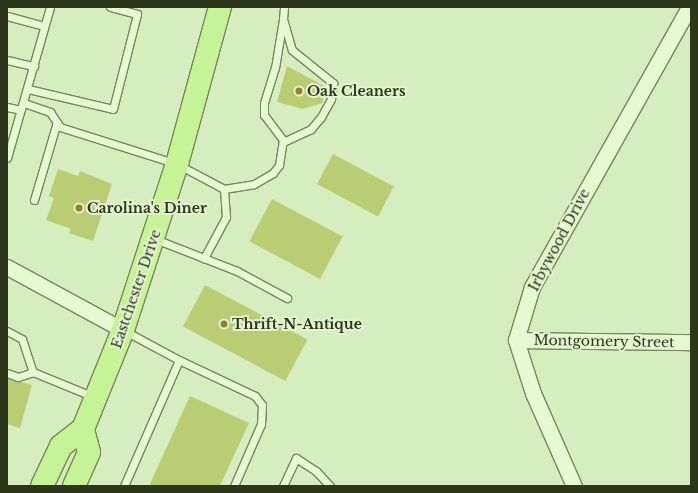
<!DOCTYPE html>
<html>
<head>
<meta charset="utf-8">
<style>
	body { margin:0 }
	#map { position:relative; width:698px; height:493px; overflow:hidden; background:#d6eebf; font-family:"Libre Baskerville",serif }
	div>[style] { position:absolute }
	.building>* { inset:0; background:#bacd74; transform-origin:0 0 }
	.roads { filter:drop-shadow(1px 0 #778757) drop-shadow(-1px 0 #778757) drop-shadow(0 1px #778757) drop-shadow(0 -1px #778757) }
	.lane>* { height:7px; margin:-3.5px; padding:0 3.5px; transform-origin:3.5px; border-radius:3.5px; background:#e5f9d2 }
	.street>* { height:15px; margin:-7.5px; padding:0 7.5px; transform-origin:7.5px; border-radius:7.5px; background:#e5f9d2 }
	.primary>* { height:22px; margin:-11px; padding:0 11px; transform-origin:11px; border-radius:11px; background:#c5f395 }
	.dots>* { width:11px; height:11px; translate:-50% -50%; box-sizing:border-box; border:2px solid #e1f5ce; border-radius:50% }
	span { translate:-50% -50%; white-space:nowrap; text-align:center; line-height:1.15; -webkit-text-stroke:4px #e1f5ce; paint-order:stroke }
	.poi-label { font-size:14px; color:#2e361c; font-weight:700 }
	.left { translate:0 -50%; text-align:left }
	.street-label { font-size:14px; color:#2e361c }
	.frame { position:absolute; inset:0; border:8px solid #2e361c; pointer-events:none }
</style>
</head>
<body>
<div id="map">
	<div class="building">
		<div style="clip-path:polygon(287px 66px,326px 87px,322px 103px,302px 109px,277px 102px)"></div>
		<div style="left:333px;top:154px;width:69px;height:34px;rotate:28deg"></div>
		<div style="clip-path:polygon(58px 169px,78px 176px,80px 171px,112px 184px,93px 241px,69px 233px,71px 229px,46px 220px,54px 198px,49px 196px)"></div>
		<div style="left:272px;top:199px;width:80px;height:48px;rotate:28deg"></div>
		<div style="left:205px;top:285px;width:116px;height:47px;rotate:28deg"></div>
		<div style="clip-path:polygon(7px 378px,32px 385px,20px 428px,7px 424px)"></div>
		<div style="clip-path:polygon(190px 396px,249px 423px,220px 486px,149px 486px)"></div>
	</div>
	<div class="roads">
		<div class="lane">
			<div style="left:7px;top:16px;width:38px;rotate:15deg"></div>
			<div style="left:283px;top:19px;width:12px;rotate:-85deg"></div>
			<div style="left:7px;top:60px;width:28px;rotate:13deg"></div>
			<div style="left:28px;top:89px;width:87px;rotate:13.2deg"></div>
			<div style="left:113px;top:109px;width:98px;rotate:-75.8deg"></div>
			<div style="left:137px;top:14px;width:28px;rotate:-165deg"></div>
			<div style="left:24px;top:103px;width:28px;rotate:19deg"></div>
			<div style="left:50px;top:112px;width:18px;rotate:56deg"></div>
			<div style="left:60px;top:127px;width:123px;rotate:17.5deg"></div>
			<div style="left:177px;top:164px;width:53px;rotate:28deg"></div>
			<div style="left:224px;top:189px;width:28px;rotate:86deg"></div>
			<div style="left:226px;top:217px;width:47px;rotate:118.2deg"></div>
			<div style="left:7px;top:107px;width:14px;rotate:12deg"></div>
			<div style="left:7px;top:158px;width:157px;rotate:-74.1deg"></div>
			<div style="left:224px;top:189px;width:30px;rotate:-9deg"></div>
			<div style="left:254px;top:184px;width:22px;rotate:-30deg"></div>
			<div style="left:273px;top:173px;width:10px;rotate:-53deg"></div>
			<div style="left:279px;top:165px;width:25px;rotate:-81deg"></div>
			<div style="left:283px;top:140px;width:31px;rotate:-127deg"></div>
			<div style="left:264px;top:115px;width:12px;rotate:-90deg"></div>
			<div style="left:264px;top:103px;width:37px;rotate:-73deg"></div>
			<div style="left:275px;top:68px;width:50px;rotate:-80.7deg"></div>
			<div style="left:283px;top:19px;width:32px;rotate:74deg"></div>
			<div style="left:292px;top:50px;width:53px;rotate:38.8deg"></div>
			<div style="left:333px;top:83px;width:16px;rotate:97deg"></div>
			<div style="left:331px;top:99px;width:21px;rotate:119deg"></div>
			<div style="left:321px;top:117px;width:16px;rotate:130deg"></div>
			<div style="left:311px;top:129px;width:31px;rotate:155deg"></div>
			<div style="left:34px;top:200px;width:81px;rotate:-73.6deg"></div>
			<div style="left:155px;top:239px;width:88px;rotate:21.3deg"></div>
			<div style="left:237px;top:271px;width:57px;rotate:28.4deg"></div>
			<div style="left:7px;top:331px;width:17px;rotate:28deg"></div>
			<div style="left:22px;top:339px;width:35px;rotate:72deg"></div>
			<div style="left:179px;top:360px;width:84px;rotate:25.3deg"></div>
			<div style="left:255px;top:396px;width:11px;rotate:52deg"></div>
			<div style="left:262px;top:405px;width:19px;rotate:93deg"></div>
			<div style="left:261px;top:424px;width:68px;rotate:113.5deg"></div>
			<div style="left:7px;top:373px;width:12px;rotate:20deg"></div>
			<div style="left:18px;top:377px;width:16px;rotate:-18deg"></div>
			<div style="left:33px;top:372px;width:66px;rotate:22.3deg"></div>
			<div style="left:124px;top:486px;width:137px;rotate:-66.4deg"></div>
			<div style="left:179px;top:360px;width:61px;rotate:-151.8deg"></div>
			<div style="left:283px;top:486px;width:31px;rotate:-65deg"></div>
			<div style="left:296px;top:458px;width:24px;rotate:33deg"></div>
			<div style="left:316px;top:471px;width:21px;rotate:47deg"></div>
		</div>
		<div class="street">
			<div style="left:7px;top:267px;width:132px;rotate:28.5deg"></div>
			<div style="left:516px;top:340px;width:175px;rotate:0.7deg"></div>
			<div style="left:574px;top:486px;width:102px;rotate:-113.8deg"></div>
			<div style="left:533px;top:393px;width:56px;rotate:-107.8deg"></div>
			<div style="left:516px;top:340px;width:55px;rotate:-73.2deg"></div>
			<div style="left:532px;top:287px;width:321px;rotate:-60.7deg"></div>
		</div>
		<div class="primary">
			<div style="left:42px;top:486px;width:44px;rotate:-64.6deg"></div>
			<div style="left:61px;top:446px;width:28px;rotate:-38deg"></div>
			<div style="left:83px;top:429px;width:107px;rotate:-68deg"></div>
			<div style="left:123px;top:330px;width:175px;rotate:-72deg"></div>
			<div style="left:177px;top:164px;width:163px;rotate:-74.7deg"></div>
			<div style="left:74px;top:486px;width:37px;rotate:-66deg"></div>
			<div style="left:89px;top:452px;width:24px;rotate:-105deg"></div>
		</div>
	</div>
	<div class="dots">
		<div style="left:299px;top:91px;background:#967f27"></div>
		<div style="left:79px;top:208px;background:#967f27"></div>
		<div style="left:224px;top:324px;background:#967f27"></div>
	</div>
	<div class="poi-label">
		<span class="left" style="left:307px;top:91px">Oak Cleaners</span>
		<span class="left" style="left:87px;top:208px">Carolina's Diner</span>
		<span class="left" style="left:232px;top:324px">Thrift-N-Antique</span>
	</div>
	<div class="street-label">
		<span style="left:559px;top:240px;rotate:-62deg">Irbywood Drive</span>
		<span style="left:136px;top:289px;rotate:-71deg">Eastchester Drive</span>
		<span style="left:604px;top:341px;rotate:1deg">Montgomery Street</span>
	</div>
	<div class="frame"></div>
</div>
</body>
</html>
